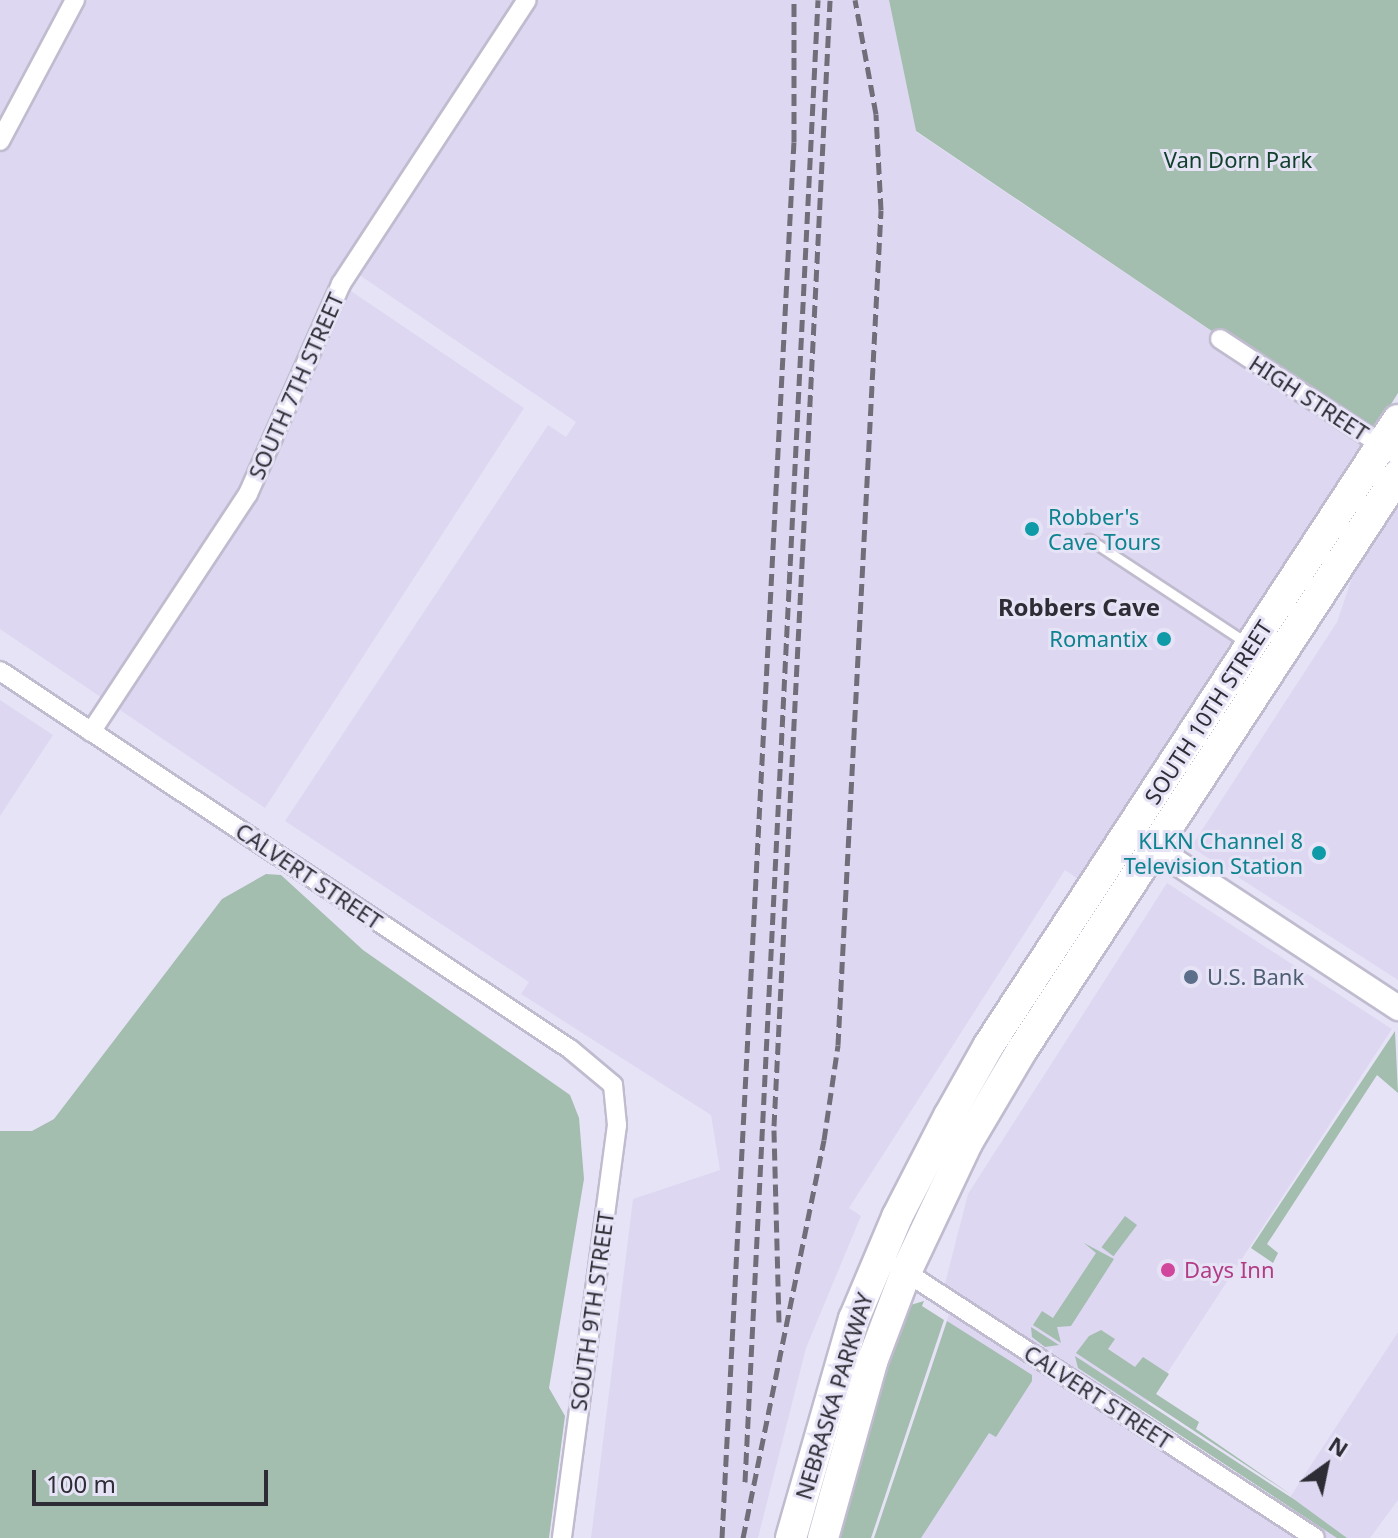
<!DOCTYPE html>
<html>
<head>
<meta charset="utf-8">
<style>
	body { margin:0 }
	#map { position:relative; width:1398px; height:1538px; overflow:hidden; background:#e7e3f6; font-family:"Noto Sans",sans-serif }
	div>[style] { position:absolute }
	.built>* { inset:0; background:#ddd7f1 }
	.green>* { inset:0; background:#a3bdaf; transform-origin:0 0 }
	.roads { filter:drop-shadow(2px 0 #c0bbce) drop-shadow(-2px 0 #c0bbce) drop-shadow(0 2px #c0bbce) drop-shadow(0 -2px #c0bbce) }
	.service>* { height:9px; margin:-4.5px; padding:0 4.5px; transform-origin:4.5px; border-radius:4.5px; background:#fff }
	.minor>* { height:18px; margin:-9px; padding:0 9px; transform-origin:9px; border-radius:9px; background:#fff }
	.tertiary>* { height:24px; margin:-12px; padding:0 12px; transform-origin:12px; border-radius:12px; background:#fff }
	.primary>* { height:30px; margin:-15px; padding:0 15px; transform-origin:15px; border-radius:15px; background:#fff }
	.rail>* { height:5px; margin-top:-2.5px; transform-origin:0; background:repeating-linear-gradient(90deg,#716e7a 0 12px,transparent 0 18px) }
	.dots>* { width:22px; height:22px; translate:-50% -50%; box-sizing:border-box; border:4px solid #e7e3f6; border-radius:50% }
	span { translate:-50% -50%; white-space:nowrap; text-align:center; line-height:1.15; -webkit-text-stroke:6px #e7e3f6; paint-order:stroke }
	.park-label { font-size:22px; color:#11402c }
	.street-label { font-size:22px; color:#2e2c34 }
	.culture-label { font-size:22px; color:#0d838f }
	.left { translate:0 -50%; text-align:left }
	.right { translate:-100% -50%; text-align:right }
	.service-label { font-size:22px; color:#4e5e75 }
	.hotel-label { font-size:22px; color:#b23c85 }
	.neighbourhood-label { font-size:24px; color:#2e2c34; font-weight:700 }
	.north { position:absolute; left:1286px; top:1426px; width:80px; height:80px; -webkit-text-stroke:6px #e7e3f6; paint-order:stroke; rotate:33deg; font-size:22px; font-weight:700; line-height:32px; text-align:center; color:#2e2c34 }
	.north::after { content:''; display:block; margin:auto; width:28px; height:36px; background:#2e2c34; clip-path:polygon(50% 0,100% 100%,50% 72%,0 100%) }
	.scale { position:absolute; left:32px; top:1470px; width:236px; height:36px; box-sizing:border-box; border:4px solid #2e2c34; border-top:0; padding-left:10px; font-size:24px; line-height:28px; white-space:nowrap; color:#2e2c34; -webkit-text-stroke:6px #e7e3f6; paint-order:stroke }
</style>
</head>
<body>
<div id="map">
	<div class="built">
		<div style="clip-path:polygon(0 0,889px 0,916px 132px,1370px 438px,1082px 882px,1065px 870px,849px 1208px,861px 1216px,806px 1348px,758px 1538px,591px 1538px,633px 1199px,720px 1170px,711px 1115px,521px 994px,529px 982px,285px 821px,548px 425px,566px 437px,576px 422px,352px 270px,342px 285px,524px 408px,265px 808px,0 629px)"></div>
		<div style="clip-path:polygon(1398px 505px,1398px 980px,1191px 847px,1337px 622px,1353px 575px)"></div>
		<div style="clip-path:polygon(0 700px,53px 735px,0 816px)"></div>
		<div style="clip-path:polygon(1167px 883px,1392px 1029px,1136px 1421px,1279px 1514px,1398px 1332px,1398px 1500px,1370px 1538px,877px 1538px,951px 1308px,942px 1295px,968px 1194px)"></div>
	</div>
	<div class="green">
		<div style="clip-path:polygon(889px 0,1398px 0,1398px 393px,1370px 438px,916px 131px)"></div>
		<div style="clip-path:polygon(266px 874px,281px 875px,363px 950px,570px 1095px,579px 1118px,584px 1179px,549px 1388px,565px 1416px,549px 1538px,0 1538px,0 1131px,32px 1131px,54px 1119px,222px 899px)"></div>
		<div style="clip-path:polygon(1395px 1031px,1398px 1093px,1377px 1075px,1267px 1244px,1278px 1253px,1273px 1263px,1251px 1248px)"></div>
		<div style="left:1125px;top:1216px;width:15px;height:39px;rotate:37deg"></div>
		<div style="clip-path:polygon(1084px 1243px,1114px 1259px,1071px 1326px,1057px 1327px,1061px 1343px,1033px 1325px,1042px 1311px,1053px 1318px,1096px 1253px)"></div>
		<div style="clip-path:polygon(924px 1301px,922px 1306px,944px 1320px,871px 1538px,834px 1538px,851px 1467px,907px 1306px)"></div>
		<div style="clip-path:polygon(947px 1321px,1032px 1375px,1032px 1381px,996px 1437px,989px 1433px,921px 1538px,874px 1538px)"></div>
		<div style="clip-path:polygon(1031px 1327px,1059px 1345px,1045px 1347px,1032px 1337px)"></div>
		<div style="clip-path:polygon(1101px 1330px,1115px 1339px,1108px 1349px,1135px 1367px,1143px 1357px,1169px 1374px,1156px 1394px,1199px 1422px,1196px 1429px,1293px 1496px,1076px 1353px,1089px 1336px)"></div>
		<div style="clip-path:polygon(1075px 1356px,1295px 1500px,1347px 1538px,1337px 1538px,1078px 1368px)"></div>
	</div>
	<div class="roads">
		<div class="service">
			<div style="left:1089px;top:539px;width:191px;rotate:33.4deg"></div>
		</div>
		<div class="minor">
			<div style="left:0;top:141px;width:160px;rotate:-62deg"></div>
			<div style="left:1220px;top:339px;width:213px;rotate:33.3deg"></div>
			<div style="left:0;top:671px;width:684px;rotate:33.55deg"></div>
			<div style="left:570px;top:1049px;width:56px;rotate:39.9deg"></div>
			<div style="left:613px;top:1085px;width:40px;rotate:84.3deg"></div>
			<div style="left:617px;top:1125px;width:417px;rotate:97.6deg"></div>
			<div style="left:91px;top:732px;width:285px;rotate:-56.6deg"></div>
			<div style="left:248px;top:494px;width:230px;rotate:-66.1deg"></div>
			<div style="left:341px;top:284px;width:339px;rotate:-56.8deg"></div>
			<div style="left:898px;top:1267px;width:497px;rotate:33deg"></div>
		</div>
		<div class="tertiary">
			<div style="left:1141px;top:839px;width:308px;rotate:33.3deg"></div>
		</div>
		<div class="primary">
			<div style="left:791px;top:1538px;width:228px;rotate:-74deg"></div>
			<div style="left:854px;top:1319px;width:111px;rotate:-67.1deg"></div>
			<div style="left:897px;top:1217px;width:114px;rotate:-62.8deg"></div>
			<div style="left:949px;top:1116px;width:81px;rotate:-60.6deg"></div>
			<div style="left:989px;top:1045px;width:747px;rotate:-56.8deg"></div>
			<div style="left:823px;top:1538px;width:183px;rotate:-74.4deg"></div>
			<div style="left:872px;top:1362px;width:96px;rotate:-69.3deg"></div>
			<div style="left:906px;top:1272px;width:143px;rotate:-64.7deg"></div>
			<div style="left:967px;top:1143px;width:108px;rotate:-59.4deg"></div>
			<div style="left:1022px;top:1050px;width:687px;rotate:-56.82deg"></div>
		</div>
	</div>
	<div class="rail">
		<div style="left:779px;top:1322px;width:196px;rotate:-91.5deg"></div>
		<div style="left:774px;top:1126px;width:1127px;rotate:-87.15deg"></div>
		<div style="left:745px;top:1482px;width:1484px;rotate:-87.18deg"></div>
		<div style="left:722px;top:1538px;width:1398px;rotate:-87.05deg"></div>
		<div style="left:794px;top:142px;width:142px;rotate:-90deg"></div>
		<div style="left:743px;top:1538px;width:406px;rotate:-78.5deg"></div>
		<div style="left:824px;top:1140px;width:96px;rotate:-81.6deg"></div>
		<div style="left:838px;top:1045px;width:836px;rotate:-87.05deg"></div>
		<div style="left:881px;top:210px;width:96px;rotate:-93deg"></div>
		<div style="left:876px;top:114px;width:116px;rotate:-100.4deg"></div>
	</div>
	<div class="dots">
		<div style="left:1032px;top:529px;background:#0f9aa8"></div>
		<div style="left:1164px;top:639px;background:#0f9aa8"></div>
		<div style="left:1319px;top:853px;background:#0f9aa8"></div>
		<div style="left:1191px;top:977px;background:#5c6f8a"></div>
		<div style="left:1168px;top:1270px;background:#d1479c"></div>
	</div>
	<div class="park-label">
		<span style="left:1238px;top:160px">Van Dorn Park</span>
	</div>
	<div class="street-label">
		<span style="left:296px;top:386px;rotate:-66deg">SOUTH 7TH STREET</span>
		<span style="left:1309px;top:398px;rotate:33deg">HIGH STREET</span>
		<span style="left:1208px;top:712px;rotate:-57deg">SOUTH 10TH STREET</span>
		<span style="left:309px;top:876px;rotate:34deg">CALVERT STREET</span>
		<span style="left:592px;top:1311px;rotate:-82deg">SOUTH 9TH STREET</span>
		<span style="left:834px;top:1396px;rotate:-73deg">NEBRASKA PARKWAY</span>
		<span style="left:1098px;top:1397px;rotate:33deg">CALVERT STREET</span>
	</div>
	<div class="culture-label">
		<span class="left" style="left:1048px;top:529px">Robber's<br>Cave Tours</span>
		<span class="right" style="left:1148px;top:639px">Romantix</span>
		<span class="right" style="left:1303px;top:853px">KLKN Channel 8<br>Television Station</span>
	</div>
	<div class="service-label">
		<span class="left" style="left:1207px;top:977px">U.S. Bank</span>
	</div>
	<div class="hotel-label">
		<span class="left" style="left:1184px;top:1270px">Days Inn</span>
	</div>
	<div class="neighbourhood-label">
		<span style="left:1079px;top:607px">Robbers Cave</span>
	</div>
	<div class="north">N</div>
	<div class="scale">100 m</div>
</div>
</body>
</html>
